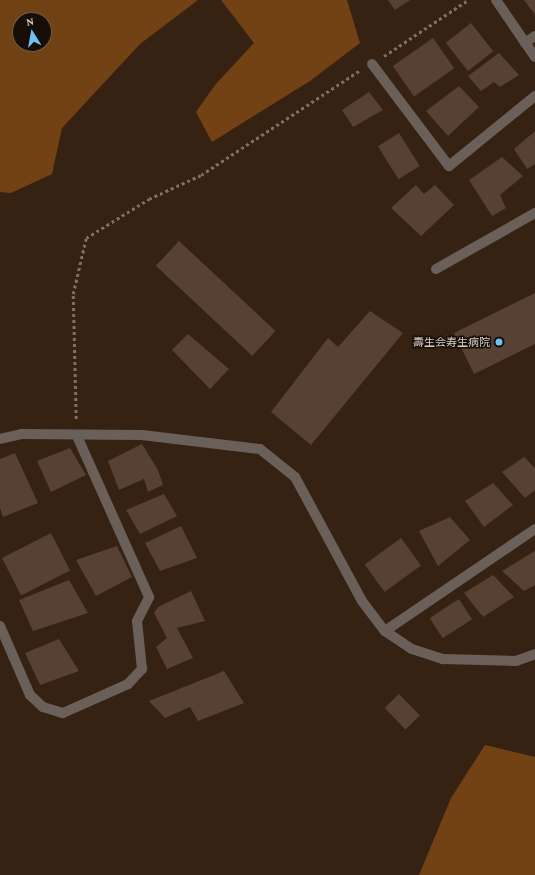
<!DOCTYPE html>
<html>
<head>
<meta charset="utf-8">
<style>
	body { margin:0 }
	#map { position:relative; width:535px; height:875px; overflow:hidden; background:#352213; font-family:"Crimson Pro","Noto Sans JP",serif }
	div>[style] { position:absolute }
	.green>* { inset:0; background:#734214 }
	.building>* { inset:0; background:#564132; transform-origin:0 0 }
	.path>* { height:2.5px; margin-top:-1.25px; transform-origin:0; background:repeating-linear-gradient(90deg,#807063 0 3px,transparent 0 6px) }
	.minor>* { height:10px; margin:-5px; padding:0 5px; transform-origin:5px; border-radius:5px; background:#6a6059 }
	.dots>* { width:11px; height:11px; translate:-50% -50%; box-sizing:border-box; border:2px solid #160e07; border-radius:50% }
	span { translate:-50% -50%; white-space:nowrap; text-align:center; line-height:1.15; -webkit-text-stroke:3px #160e07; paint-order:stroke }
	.poi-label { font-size:11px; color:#dcd0c6 }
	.right { translate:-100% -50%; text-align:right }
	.north { position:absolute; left:12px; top:12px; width:40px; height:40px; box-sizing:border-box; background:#160e07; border:1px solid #655c53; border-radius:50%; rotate:349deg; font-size:11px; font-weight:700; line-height:16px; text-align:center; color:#dcd0c6 }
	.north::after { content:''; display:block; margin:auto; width:14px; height:18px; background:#71c1f5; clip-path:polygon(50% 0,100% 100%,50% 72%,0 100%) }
</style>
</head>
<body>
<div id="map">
	<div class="green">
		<div style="clip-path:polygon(evenodd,0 0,198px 0,140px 44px,62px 128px,52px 174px,11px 193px,0 192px,0 0,20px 20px,44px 20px,44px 44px,20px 44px,20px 20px)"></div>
		<div style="clip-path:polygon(221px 0,347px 0,360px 43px,310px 81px,212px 142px,196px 112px,215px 85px,254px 43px)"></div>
		<div style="clip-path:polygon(485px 745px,535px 757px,535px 875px,419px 875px,451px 798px)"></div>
	</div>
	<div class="building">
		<div style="clip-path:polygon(388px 0,410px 0,395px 10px)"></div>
		<div style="clip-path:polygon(524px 0,535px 0,535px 15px)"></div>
		<div style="left:471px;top:23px;width:36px;height:32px;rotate:52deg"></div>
		<div style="left:433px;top:38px;width:37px;height:49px;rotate:55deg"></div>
		<div style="clip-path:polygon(499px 53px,519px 75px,500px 87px,494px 82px,481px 91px,468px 76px)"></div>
		<div style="clip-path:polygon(459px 86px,479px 107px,448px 136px,426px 111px)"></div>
		<div style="clip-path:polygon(369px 92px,383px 110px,353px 127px,342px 110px)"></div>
		<div style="clip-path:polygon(535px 131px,535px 164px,527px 169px,514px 149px)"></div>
		<div style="left:399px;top:133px;width:39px;height:25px;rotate:58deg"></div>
		<div style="clip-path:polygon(502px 157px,523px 176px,500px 195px,506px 208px,492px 216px,469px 180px)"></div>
		<div style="clip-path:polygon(416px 185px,424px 194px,435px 185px,454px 205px,421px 236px,391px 208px)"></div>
		<div style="left:179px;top:241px;width:132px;height:34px;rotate:43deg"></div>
		<div style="clip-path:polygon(535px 293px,535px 344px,474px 374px,454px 333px)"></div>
		<div style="clip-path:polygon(370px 311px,403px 333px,311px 445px,271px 412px,328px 338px,338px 347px)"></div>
		<div style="clip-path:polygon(188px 334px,229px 369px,210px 389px,172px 350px)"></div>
		<div style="clip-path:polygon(142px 444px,158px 470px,163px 485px,148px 492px,144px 479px,119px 490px,108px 461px)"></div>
		<div style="clip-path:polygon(70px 448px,86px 475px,51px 492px,37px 461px)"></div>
		<div style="clip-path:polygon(15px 453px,38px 503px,3px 517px,0 508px,0 459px)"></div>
		<div style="clip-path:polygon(524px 457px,535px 468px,535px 490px,525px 498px,502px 472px)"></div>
		<div style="clip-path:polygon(493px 483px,513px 505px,484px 527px,465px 501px)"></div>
		<div style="clip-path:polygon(164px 494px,177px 516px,140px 534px,126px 510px)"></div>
		<div style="clip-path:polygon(450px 517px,470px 540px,438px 566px,419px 531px)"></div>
		<div style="clip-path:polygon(181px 526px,197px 558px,160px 571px,145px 543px)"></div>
		<div style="left:51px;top:533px;width:42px;height:55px;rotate:63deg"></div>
		<div style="left:401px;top:538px;width:34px;height:45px;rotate:54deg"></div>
		<div style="clip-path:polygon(117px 546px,132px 577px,96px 596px,76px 560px)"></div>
		<div style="clip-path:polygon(535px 551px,535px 585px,524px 591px,502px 571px)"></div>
		<div style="clip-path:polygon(493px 575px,514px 597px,483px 617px,464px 593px)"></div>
		<div style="clip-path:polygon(69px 580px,88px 613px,33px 631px,19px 600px)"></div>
		<div style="clip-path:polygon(191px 591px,205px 621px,177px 628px,193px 658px,167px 669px,156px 647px,167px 638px,154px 613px,158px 607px)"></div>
		<div style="left:459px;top:599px;width:24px;height:35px;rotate:57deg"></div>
		<div style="clip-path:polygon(59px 639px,79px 671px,40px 685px,25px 653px)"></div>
		<div style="clip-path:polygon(224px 671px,244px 703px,198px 721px,190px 707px,165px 718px,149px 701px)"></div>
		<div style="left:399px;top:694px;width:30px;height:20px;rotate:46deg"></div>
	</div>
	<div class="path">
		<div style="left:384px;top:56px;width:101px;rotate:-33.7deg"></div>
		<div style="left:76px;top:419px;width:125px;rotate:-91.4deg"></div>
		<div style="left:73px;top:294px;width:57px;rotate:-76.9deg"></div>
		<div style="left:86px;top:238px;width:74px;rotate:-31.8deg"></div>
		<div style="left:149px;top:199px;width:57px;rotate:-24.8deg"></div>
		<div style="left:201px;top:175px;width:189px;rotate:-33.4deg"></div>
	</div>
	<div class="minor">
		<div style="left:496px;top:0;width:69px;rotate:55.6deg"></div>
		<div style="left:525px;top:43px;width:12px;rotate:-35deg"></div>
		<div style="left:372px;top:64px;width:128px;rotate:53deg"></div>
		<div style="left:449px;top:166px;width:111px;rotate:-39.1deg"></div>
		<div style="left:436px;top:269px;width:114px;rotate:-29.5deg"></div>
		<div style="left:0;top:439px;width:22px;rotate:-13deg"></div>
		<div style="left:21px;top:434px;width:121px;rotate:0.5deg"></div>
		<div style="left:142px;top:435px;width:119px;rotate:6.8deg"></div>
		<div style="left:260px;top:449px;width:45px;rotate:38.7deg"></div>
		<div style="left:295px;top:477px;width:141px;rotate:61.6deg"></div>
		<div style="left:362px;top:601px;width:38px;rotate:53deg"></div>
		<div style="left:385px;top:631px;width:32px;rotate:34deg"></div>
		<div style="left:412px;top:649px;width:33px;rotate:18deg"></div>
		<div style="left:443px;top:659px;width:73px;rotate:1.6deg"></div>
		<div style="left:516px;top:661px;width:20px;rotate:-20deg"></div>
		<div style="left:0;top:626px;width:75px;rotate:66.5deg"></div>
		<div style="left:30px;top:695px;width:18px;rotate:43deg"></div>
		<div style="left:43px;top:707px;width:21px;rotate:17deg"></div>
		<div style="left:63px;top:713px;width:71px;rotate:-24deg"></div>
		<div style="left:128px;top:684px;width:21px;rotate:-47deg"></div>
		<div style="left:142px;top:669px;width:48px;rotate:-95.9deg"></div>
		<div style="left:137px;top:621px;width:27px;rotate:-63deg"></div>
		<div style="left:149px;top:597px;width:176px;rotate:-114.1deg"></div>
		<div style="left:385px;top:631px;width:181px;rotate:-34.2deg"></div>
	</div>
	<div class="dots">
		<div style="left:499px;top:342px;background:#71c1f5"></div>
	</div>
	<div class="poi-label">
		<span class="right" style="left:490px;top:342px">壽生会寿生病院</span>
	</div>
	<div class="north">N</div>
</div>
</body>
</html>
